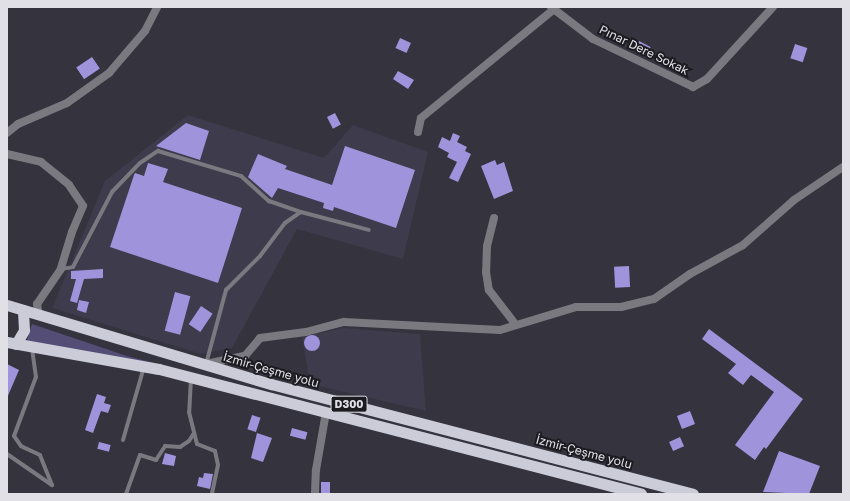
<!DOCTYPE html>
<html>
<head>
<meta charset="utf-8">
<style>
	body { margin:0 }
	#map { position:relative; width:850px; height:501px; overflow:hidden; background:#34333e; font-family:"Golos Text",sans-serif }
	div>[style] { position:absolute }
	.built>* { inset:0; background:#3d3b4c }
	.green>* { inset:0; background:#544e77 }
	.building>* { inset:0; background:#9f94db; transform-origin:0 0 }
	.round { border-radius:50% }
	.service>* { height:4px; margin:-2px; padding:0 2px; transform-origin:2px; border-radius:2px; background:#7a797f }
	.minor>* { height:8px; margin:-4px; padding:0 4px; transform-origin:4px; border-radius:4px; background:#7a797f }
	.tertiary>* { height:8px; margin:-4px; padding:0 4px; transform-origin:4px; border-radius:4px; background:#7a797f }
	.trunk>* { height:11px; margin:-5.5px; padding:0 5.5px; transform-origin:5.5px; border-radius:5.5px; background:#ccccd8 }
	span { translate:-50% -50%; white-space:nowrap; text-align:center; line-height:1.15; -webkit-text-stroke:4px #1c1b20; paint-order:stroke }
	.shield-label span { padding:1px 3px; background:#1c1b20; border:1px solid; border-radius:3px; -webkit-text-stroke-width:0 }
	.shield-label { font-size:11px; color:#e1e0e7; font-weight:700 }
	.street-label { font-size:12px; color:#e1e0e7 }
	.frame { position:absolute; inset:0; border:8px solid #e1e0e7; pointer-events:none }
</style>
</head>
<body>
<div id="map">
	<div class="built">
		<div style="clip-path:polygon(188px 115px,324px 158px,353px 125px,428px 152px,403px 259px,297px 229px,232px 348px,201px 354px,52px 308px,105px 181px)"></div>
		<div style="clip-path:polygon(344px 328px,420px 334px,426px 411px,310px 384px,302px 337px)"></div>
	</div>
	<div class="green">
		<div style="clip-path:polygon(32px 324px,127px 356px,174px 368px,26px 343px)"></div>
	</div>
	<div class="building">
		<div style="left:400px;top:38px;width:12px;height:11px;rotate:24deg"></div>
		<div style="left:639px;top:41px;width:13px;height:10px;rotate:27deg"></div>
		<div style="left:795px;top:44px;width:13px;height:15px;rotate:18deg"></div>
		<div style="left:92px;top:57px;width:14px;height:19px;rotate:56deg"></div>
		<div style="clip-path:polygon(398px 71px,414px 80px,408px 89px,393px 79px)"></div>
		<div style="left:335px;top:113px;width:13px;height:9px;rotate:63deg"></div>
		<div style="clip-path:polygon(186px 123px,209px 131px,200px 160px,156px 146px)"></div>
		<div style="clip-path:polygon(453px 133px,460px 136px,457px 142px,467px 147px,465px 151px,471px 154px,458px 182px,449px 178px,457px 162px,447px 157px,449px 153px,438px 147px,442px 137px,450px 141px)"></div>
		<div style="clip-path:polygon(345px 146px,415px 170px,396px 228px,334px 207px,333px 211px,323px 208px,324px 203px,278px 188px,272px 198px,248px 177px,258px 154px,287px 166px,285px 169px,332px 185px)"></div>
		<div style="clip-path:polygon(495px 160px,497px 165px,504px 162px,513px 191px,494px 199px,481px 166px)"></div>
		<div style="clip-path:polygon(148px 163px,168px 169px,163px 182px,242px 208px,218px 283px,110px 247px,134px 175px,135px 173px,144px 176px)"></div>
		<div style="left:629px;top:266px;width:21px;height:15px;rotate:87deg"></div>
		<div style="clip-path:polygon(103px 269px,103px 278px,84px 279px,77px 303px,70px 301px,76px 279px,71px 279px,71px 271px)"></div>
		<div style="left:175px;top:292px;width:16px;height:40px;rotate:15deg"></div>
		<div style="clip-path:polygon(79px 300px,89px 302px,86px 313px,77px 310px)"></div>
		<div style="left:201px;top:306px;width:14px;height:22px;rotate:34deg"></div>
		<div style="clip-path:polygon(709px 329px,803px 399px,766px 449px,764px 447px,755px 460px,735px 445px,774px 392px,751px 375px,743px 385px,728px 373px,736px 364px,702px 339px)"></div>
		<div class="round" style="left:304px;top:335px;width:16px;height:16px"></div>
		<div style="clip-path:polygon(7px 364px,19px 370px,7px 398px)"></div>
		<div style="clip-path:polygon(97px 394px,106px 397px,104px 403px,111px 405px,108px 413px,101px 411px,93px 433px,85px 430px)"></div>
		<div style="left:690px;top:411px;width:14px;height:14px;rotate:69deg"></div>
		<div style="left:252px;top:415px;width:9px;height:15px;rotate:18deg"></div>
		<div style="left:292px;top:428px;width:16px;height:8px;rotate:15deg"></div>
		<div style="clip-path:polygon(257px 433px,272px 438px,263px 462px,251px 458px)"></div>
		<div style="left:680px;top:437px;width:10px;height:12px;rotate:66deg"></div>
		<div style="left:99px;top:442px;width:12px;height:7px;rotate:14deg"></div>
		<div style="clip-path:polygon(779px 451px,820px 466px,809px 494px,763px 492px)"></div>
		<div style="clip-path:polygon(165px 453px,176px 456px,174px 466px,162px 464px)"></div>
		<div style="clip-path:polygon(204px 473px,213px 474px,210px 489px,197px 486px,199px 477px,203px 478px)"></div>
		<div style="left:321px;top:482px;width:9px;height:12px"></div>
	</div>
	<div class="service">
		<div style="left:61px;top:269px;width:12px;rotate:-9deg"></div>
		<div style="left:73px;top:267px;width:85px;rotate:-62.5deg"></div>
		<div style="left:112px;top:192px;width:40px;rotate:-46deg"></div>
		<div style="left:140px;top:163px;width:22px;rotate:-34deg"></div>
		<div style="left:158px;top:151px;width:87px;rotate:16.8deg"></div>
		<div style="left:241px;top:176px;width:38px;rotate:42deg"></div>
		<div style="left:269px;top:201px;width:34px;rotate:19deg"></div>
		<div style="left:206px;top:364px;width:77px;rotate:-74.9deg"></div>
		<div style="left:226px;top:290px;width:48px;rotate:-45deg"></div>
		<div style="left:260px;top:256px;width:41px;rotate:-52.9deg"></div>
		<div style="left:285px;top:223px;width:19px;rotate:-35deg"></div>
		<div style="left:301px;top:212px;width:70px;rotate:14.8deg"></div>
		<div style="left:191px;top:378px;width:34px;rotate:93deg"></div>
		<div style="left:189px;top:412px;width:33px;rotate:76deg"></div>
		<div style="left:197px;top:444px;width:19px;rotate:21deg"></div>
		<div style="left:215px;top:451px;width:14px;rotate:78deg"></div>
		<div style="left:218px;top:465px;width:30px;rotate:102deg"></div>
		<div style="left:123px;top:440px;width:76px;rotate:-74deg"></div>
		<div style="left:7px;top:454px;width:55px;rotate:34.6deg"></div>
		<div style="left:52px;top:485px;width:32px;rotate:-112deg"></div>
		<div style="left:40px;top:455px;width:21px;rotate:-155deg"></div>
		<div style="left:21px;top:446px;width:12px;rotate:-125deg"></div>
		<div style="left:14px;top:436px;width:63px;rotate:-69.6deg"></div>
		<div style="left:36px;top:377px;width:30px;rotate:-98deg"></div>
		<div style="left:126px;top:494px;width:41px;rotate:-70.3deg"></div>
		<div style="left:140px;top:455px;width:17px;rotate:17deg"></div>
		<div style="left:156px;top:460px;width:17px;rotate:-57deg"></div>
		<div style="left:165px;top:446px;width:15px;rotate:4deg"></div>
		<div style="left:180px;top:447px;width:11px;rotate:-34deg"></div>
		<div style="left:189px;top:441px;width:9px;rotate:-58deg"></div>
	</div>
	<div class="minor">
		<div style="left:418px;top:132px;width:14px;rotate:-78deg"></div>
		<div style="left:421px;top:118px;width:172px;rotate:-39.3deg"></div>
		<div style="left:494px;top:218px;width:29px;rotate:104deg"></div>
		<div style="left:487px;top:246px;width:26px;rotate:92deg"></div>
		<div style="left:486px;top:272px;width:18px;rotate:81deg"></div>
		<div style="left:489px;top:290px;width:44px;rotate:52.4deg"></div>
		<div style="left:206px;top:364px;width:40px;rotate:-12deg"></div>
		<div style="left:245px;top:356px;width:23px;rotate:-50deg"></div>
		<div style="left:260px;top:338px;width:46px;rotate:-7.4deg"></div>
		<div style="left:306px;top:332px;width:39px;rotate:-15deg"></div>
		<div style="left:344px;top:322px;width:156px;rotate:2.9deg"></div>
		<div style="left:500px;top:330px;width:79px;rotate:-16.8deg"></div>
		<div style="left:576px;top:307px;width:45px"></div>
		<div style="left:621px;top:307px;width:34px;rotate:-14deg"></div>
		<div style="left:654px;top:299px;width:44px;rotate:-34.8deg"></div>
		<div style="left:690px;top:274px;width:60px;rotate:-28.7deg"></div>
		<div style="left:743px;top:245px;width:68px;rotate:-41.4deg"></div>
		<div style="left:794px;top:200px;width:59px;rotate:-34deg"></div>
		<div style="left:315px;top:494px;width:24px;rotate:-88deg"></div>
		<div style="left:316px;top:470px;width:59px;rotate:-80.2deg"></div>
	</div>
	<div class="tertiary">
		<div style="left:551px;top:7px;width:53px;rotate:37.3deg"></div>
		<div style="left:593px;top:39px;width:111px;rotate:25.6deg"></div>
		<div style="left:693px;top:87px;width:16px;rotate:-30deg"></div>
		<div style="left:707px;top:79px;width:98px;rotate:-47.5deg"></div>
		<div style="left:7px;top:133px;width:14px;rotate:-39deg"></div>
		<div style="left:18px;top:124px;width:53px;rotate:-23.2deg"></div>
		<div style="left:67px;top:103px;width:52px;rotate:-35.5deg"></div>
		<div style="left:109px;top:73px;width:55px;rotate:-49.4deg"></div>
		<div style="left:145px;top:31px;width:27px;rotate:-63deg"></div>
		<div style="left:7px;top:154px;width:35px;rotate:13deg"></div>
		<div style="left:41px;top:162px;width:36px;rotate:39deg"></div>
		<div style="left:69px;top:185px;width:25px;rotate:56deg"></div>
		<div style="left:83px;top:206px;width:28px;rotate:113deg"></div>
		<div style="left:72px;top:232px;width:39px;rotate:107deg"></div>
		<div style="left:61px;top:269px;width:42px;rotate:124.4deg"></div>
		<div style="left:37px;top:304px;width:12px;rotate:81deg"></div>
	</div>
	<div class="trunk">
		<div style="left:7px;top:305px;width:276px;rotate:16.7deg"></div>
		<div style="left:271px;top:384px;width:436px;rotate:14.6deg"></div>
		<div style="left:7px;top:342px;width:154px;rotate:10.1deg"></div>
		<div style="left:159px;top:369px;width:498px;rotate:14.5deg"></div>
		<div style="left:16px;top:344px;width:16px;rotate:-60deg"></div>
		<div style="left:24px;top:330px;width:20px;rotate:-93deg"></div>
	</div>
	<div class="shield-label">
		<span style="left:349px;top:404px">D300</span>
	</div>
	<div class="street-label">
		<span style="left:644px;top:50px;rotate:26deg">Pınar Dere Sokak</span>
		<span style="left:271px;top:370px;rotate:16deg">İzmir-Çeşme yolu</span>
		<span style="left:584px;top:452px;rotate:15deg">İzmir-Çeşme yolu</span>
	</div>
	<div class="frame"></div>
</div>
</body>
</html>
